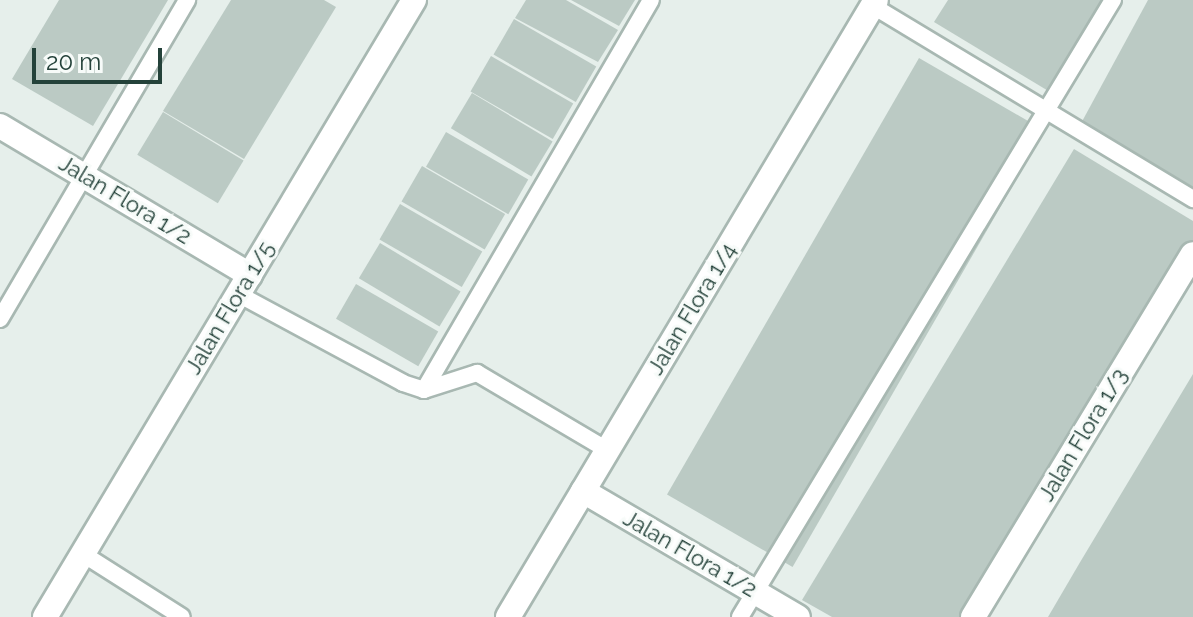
<!DOCTYPE html>
<html>
<head>
<meta charset="utf-8">
<style>
	body { margin:0 }
	#map { position:relative; width:1193px; height:617px; overflow:hidden; background:#e6efeb; font-family:Raleway,sans-serif }
	div>[style] { position:absolute }
	.building>* { inset:0; background:#bbcac4; transform-origin:0 0 }
	.roads { filter:drop-shadow(2px 0 #a8b8b2) drop-shadow(-2px 0 #a8b8b2) drop-shadow(0 2px #a8b8b2) drop-shadow(0 -2px #a8b8b2) }
	.lane>* { height:16px; margin:-8px; padding:0 8px; transform-origin:8px; border-radius:8px; background:#fff }
	.street>* { height:24px; margin:-12px; padding:0 12px; transform-origin:12px; border-radius:12px; background:#fff }
	span { translate:-50% -50%; white-space:nowrap; text-align:center; line-height:1.15; -webkit-text-stroke:6px #f7fbf9; paint-order:stroke }
	.street-label { font-size:22px; color:#24423a }
	.scale { position:absolute; left:32px; top:48px; width:130px; height:36px; box-sizing:border-box; border:4px solid #24423a; border-top:0; padding-left:10px; font-size:24px; line-height:28px; white-space:nowrap; color:#24423a; -webkit-text-stroke:6px #f7fbf9; paint-order:stroke }
</style>
</head>
<body>
<div id="map">
	<div class="building">
		<div style="clip-path:polygon(59px 0,168px 0,93px 126px,12px 79px)"></div>
		<div style="clip-path:polygon(231px 0,324px 0,336px 7px,244px 159px,163px 111px)"></div>
		<div style="clip-path:polygon(526px 0,566px 0,618px 30px,598px 62px,515px 18px)"></div>
		<div style="clip-path:polygon(571px 0,635px 0,619px 26px)"></div>
		<div style="clip-path:polygon(948px 0,1118px 0,1060px 98px,934px 22px)"></div>
		<div style="clip-path:polygon(1148px 0,1193px 0,1193px 193px,1079px 127px)"></div>
		<div style="left:514px;top:19px;width:95px;height:41px;rotate:30deg"></div>
		<div style="left:491px;top:56px;width:95px;height:41px;rotate:30deg"></div>
		<div style="left:919px;top:58px;width:145px;height:504px;rotate:30deg"></div>
		<div style="left:472px;top:93px;width:94px;height:41px;rotate:31deg"></div>
		<div style="left:163px;top:112px;width:94px;height:50px;rotate:31deg"></div>
		<div style="left:446px;top:132px;width:95px;height:40px;rotate:30deg"></div>
		<div style="clip-path:polygon(1074px 149px,1193px 221px,1193px 252px,965px 617px,832px 617px,802px 600px)"></div>
		<div style="left:422px;top:166px;width:96px;height:41px;rotate:30deg"></div>
		<div style="left:400px;top:204px;width:95px;height:41px;rotate:30deg"></div>
		<div style="left:380px;top:243px;width:94px;height:41px;rotate:31deg"></div>
		<div style="left:356px;top:284px;width:95px;height:40px;rotate:30deg"></div>
		<div style="clip-path:polygon(1193px 374px,1193px 617px,1048px 617px,1079px 564px)"></div>
	</div>
	<div class="roads">
		<div class="lane">
			<div style="left:873px;top:6px;width:374px;rotate:31.1deg"></div>
			<div style="left:238px;top:294px;width:187px;rotate:28.3deg"></div>
			<div style="left:403px;top:383px;width:22px;rotate:18deg"></div>
			<div style="left:424px;top:390px;width:56px;rotate:-17.8deg"></div>
			<div style="left:477px;top:373px;width:151px;rotate:30.6deg"></div>
			<div style="left:0;top:319px;width:370px;rotate:-59.6deg"></div>
			<div style="left:424px;top:390px;width:451px;rotate:-59.8deg"></div>
			<div style="left:83px;top:554px;width:117px;rotate:32.5deg"></div>
			<div style="left:740px;top:617px;width:721px;rotate:-58.85deg"></div>
		</div>
		<div class="street">
			<div style="left:0;top:126px;width:291px;rotate:30.8deg"></div>
			<div style="left:583px;top:491px;width:249px;rotate:30.4deg"></div>
			<div style="left:45px;top:617px;width:719px;rotate:-59.12deg"></div>
			<div style="left:508px;top:617px;width:718px;rotate:-59.19deg"></div>
			<div style="left:973px;top:617px;width:424px;rotate:-58.8deg"></div>
		</div>
	</div>
	<div class="street-label">
		<span style="left:125px;top:200px;rotate:31deg">Jalan Flora 1/2</span>
		<span style="left:230px;top:308px;rotate:-59deg">Jalan Flora 1/5</span>
		<span style="left:692px;top:309px;rotate:-59deg">Jalan Flora 1/4</span>
		<span style="left:1083px;top:435px;rotate:-59deg">Jalan Flora 1/3</span>
		<span style="left:690px;top:554px;rotate:30deg">Jalan Flora 1/2</span>
	</div>
	<div class="scale">20 m</div>
</div>
</body>
</html>
